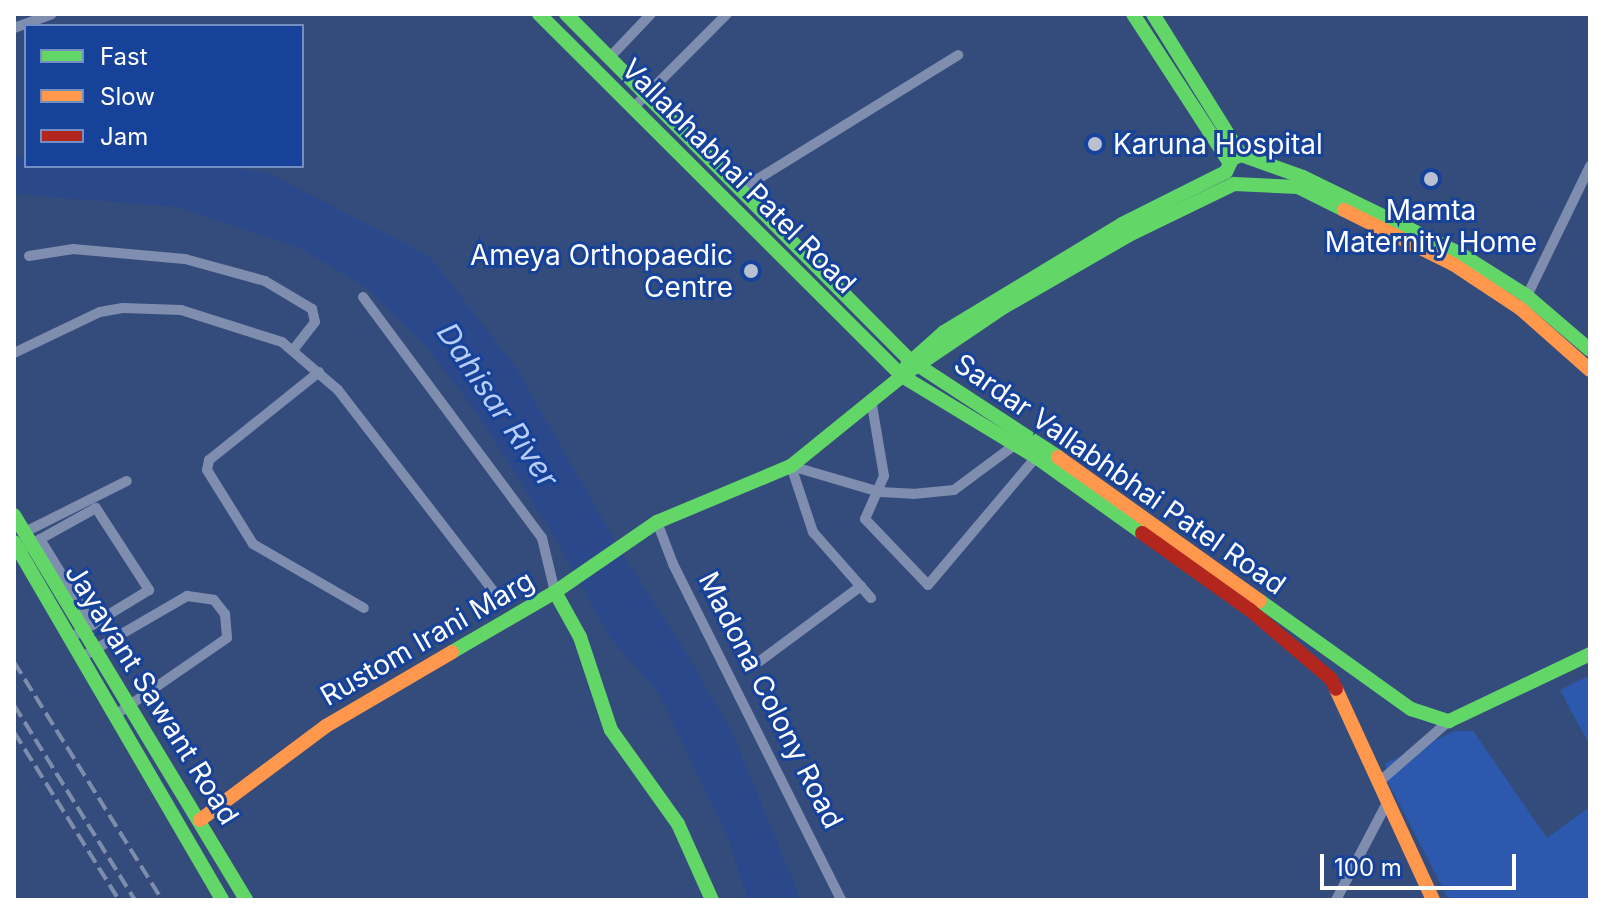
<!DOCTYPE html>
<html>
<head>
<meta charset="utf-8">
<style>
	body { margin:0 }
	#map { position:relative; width:1604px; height:914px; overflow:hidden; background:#344c7c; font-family:Inter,sans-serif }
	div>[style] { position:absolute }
	.green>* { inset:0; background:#2c59ae }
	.water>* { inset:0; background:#2b498a }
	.street>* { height:10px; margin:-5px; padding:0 5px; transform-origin:5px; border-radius:5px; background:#7f8dae }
	.fast>* { height:14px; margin:-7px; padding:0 7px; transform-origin:7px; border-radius:7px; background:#63d668 }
	.slow>* { height:14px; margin:-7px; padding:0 7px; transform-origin:7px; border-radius:7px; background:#ff974d }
	.jam>* { height:14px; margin:-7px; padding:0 7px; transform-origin:7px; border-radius:7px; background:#b3261e }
	.rail>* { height:4px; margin-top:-2px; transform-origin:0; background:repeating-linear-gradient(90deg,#7f8dac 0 14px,transparent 0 20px) }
	.dots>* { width:22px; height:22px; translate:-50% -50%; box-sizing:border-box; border:4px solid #174299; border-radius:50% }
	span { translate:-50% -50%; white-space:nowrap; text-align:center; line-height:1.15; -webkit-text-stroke:6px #174299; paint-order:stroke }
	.poi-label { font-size:28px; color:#fff }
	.left { translate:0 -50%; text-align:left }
	.right { translate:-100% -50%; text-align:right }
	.street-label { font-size:28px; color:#fff }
	.water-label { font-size:30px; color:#b8cef8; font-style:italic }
	.frame { position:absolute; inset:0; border:16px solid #fff; pointer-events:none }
	.legend { position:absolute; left:24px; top:24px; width:280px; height:144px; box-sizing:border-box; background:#174299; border:2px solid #748ec2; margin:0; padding:10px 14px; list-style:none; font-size:24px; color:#fff }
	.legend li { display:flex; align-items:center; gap:16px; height:40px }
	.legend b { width:40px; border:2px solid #748ec2 }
	.scale { position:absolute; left:1320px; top:854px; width:196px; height:36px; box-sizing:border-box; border:4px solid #fff; border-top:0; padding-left:10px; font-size:24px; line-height:28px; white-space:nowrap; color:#fff; -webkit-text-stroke:6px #174299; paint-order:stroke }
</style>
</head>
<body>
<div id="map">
	<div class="green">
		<div style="clip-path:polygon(1590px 675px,1590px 746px,1560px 690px)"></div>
		<div style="clip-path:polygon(1455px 731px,1473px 731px,1547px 838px,1590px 807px,1590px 900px,1449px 900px,1386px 778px,1386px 763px)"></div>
	</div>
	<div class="water">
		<div style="clip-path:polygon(14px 156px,26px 156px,26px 166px,220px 166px,268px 173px,429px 256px,513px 363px,625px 558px,684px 649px,732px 732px,801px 900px,748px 900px,726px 833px,659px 694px,609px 636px,549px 527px,477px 413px,427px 348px,368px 289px,300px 248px,177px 207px,14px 194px)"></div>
	</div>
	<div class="street">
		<div style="left:14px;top:28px;width:40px;rotate:-20.2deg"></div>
		<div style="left:610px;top:57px;width:59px;rotate:-46.4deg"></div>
		<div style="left:635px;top:106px;width:130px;rotate:-45deg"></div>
		<div style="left:743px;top:188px;width:253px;rotate:-31.7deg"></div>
		<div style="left:29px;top:256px;width:45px;rotate:-9deg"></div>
		<div style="left:73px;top:249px;width:112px;rotate:5.1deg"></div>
		<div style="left:185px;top:259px;width:83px;rotate:15.4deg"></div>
		<div style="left:265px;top:281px;width:55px;rotate:30.8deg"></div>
		<div style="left:312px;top:309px;width:13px;rotate:77deg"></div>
		<div style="left:315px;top:322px;width:36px;rotate:128deg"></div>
		<div style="left:363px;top:297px;width:300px;rotate:53.4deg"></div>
		<div style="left:542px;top:538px;width:56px;rotate:76.5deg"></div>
		<div style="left:1525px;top:300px;width:149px;rotate:-64.1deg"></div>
		<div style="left:14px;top:353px;width:95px;rotate:-25.5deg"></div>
		<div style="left:100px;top:312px;width:23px;rotate:-10deg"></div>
		<div style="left:123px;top:308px;width:58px;rotate:2deg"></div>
		<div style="left:181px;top:310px;width:106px;rotate:17.6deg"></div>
		<div style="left:282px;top:342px;width:74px;rotate:40.6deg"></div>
		<div style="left:338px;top:390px;width:267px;rotate:52.3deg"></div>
		<div style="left:319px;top:372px;width:141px;rotate:141.3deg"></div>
		<div style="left:209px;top:460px;width:10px;rotate:101deg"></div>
		<div style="left:207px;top:470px;width:87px;rotate:58.1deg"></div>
		<div style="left:253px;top:544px;width:128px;rotate:30deg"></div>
		<div style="left:872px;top:405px;width:72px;rotate:80.4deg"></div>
		<div style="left:884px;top:476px;width:47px;rotate:113.8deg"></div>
		<div style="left:865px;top:519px;width:91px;rotate:46.3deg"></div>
		<div style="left:928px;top:585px;width:167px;rotate:-49.8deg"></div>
		<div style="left:791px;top:466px;width:93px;rotate:16.3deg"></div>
		<div style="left:880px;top:492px;width:33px;rotate:3deg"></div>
		<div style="left:913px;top:494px;width:41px;rotate:-5.6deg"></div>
		<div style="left:954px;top:490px;width:77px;rotate:-36.6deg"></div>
		<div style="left:791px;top:466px;width:70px;rotate:71.6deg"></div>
		<div style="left:813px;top:532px;width:88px;rotate:48.7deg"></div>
		<div style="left:657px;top:522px;width:45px;rotate:69.1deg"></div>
		<div style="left:673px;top:564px;width:376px;rotate:63.4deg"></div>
		<div style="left:23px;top:533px;width:116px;rotate:-26.6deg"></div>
		<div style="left:40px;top:539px;width:101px;rotate:58.4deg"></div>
		<div style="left:26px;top:547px;width:80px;rotate:-29.1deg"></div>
		<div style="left:96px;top:508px;width:98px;rotate:57.1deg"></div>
		<div style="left:149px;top:590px;width:84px;rotate:148.6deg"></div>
		<div style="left:87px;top:654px;width:116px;rotate:-30.1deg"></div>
		<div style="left:187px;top:596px;width:27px;rotate:8deg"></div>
		<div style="left:214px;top:600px;width:18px;rotate:52deg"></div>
		<div style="left:225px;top:614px;width:24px;rotate:85deg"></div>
		<div style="left:227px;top:638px;width:129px;rotate:145.4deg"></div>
		<div style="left:760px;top:661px;width:126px;rotate:-36.6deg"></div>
		<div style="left:1379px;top:782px;width:93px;rotate:-41.1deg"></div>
		<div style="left:1336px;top:900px;width:110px;rotate:-62.3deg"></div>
	</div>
	<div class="fast">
		<div style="left:539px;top:14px;width:513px;rotate:44.92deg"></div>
		<div style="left:902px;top:376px;width:157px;rotate:31.2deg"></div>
		<div style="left:1036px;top:457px;width:130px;rotate:35.6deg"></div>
		<div style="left:566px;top:14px;width:488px;rotate:45.2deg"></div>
		<div style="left:910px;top:360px;width:177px;rotate:33.2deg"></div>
		<div style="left:1133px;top:14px;width:176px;rotate:57deg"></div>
		<div style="left:1153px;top:14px;width:166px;rotate:58deg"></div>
		<div style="left:907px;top:365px;width:50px;rotate:-41.7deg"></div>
		<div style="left:944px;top:332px;width:208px;rotate:-31.2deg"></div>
		<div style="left:1122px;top:224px;width:116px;rotate:-26.6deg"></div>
		<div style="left:1226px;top:172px;width:14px;rotate:-65deg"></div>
		<div style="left:1232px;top:159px;width:10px;rotate:-24deg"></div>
		<div style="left:1241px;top:155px;width:66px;rotate:19.5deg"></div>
		<div style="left:1303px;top:177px;width:174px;rotate:26deg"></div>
		<div style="left:1459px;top:253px;width:80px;rotate:32.3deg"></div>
		<div style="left:1527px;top:296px;width:83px;rotate:40.6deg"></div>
		<div style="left:14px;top:515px;width:449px;rotate:58.9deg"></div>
		<div style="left:14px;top:542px;width:414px;rotate:59.8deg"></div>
		<div style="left:555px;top:592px;width:51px;rotate:60.9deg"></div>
		<div style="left:580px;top:637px;width:98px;rotate:71.6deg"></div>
		<div style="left:611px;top:730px;width:115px;rotate:54.5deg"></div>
		<div style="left:678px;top:824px;width:83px;rotate:65.9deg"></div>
		<div style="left:1260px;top:601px;width:186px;rotate:35.6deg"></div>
		<div style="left:1411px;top:709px;width:40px;rotate:18deg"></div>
		<div style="left:1449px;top:721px;width:156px;rotate:-25.4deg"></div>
		<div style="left:452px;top:652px;width:119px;rotate:-30.2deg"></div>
		<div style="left:555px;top:592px;width:124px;rotate:-34.5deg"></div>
		<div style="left:657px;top:522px;width:145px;rotate:-22.7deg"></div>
		<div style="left:791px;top:466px;width:143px;rotate:-39deg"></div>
		<div style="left:902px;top:376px;width:123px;rotate:-34.1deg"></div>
		<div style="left:1004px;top:307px;width:144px;rotate:-29.9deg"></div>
		<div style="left:1129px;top:235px;width:117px;rotate:-25.9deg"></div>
		<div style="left:1234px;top:184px;width:64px;rotate:2.7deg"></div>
		<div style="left:1298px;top:187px;width:51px;rotate:26.6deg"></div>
	</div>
	<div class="slow">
		<div style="left:1344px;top:210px;width:122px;rotate:26.4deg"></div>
		<div style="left:1453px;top:264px;width:82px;rotate:33.5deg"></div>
		<div style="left:1521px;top:309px;width:92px;rotate:41.5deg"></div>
		<div style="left:1058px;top:457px;width:248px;rotate:35.5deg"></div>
		<div style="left:1336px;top:689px;width:232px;rotate:65.3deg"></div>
		<div style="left:200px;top:820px;width:157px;rotate:-36.7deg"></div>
		<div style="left:326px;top:726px;width:146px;rotate:-30.4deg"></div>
	</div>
	<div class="jam">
		<div style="left:1142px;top:533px;width:133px;rotate:35.5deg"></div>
		<div style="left:1250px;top:610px;width:106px;rotate:40.4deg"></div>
		<div style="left:1331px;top:679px;width:11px;rotate:63deg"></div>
	</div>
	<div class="rail">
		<div style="left:14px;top:662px;width:280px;rotate:58.1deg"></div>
		<div style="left:14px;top:705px;width:229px;rotate:58.2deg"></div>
		<div style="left:14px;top:732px;width:198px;rotate:58deg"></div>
	</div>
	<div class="dots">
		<div style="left:1095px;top:144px;background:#b8c0d1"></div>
		<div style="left:1431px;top:179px;background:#b8c0d1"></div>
		<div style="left:751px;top:271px;background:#b8c0d1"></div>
	</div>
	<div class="poi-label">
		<span class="left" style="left:1113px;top:144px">Karuna Hospital</span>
		<span style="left:1431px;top:226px">Mamta<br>Maternity Home</span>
		<span class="right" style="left:733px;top:271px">Ameya Orthopaedic<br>Centre</span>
	</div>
	<div class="street-label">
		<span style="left:739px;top:176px;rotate:45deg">Vallabhabhai Patel Road</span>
		<span style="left:1120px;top:474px;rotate:35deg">Sardar Vallabhbhai Patel Road</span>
		<span style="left:427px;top:638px;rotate:-30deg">Rustom Irani Marg</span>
		<span style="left:152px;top:694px;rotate:58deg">Jayavant Sawant Road</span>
		<span style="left:771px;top:700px;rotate:63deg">Madona Colony Road</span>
	</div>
	<div class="water-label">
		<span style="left:498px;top:405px;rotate:56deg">Dahisar River</span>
	</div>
	<div class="frame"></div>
	<ul class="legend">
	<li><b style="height:10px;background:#63d668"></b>Fast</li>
	<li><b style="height:10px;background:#ff974d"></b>Slow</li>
	<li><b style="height:10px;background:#b3261e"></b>Jam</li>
	</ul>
	<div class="scale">100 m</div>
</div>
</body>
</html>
